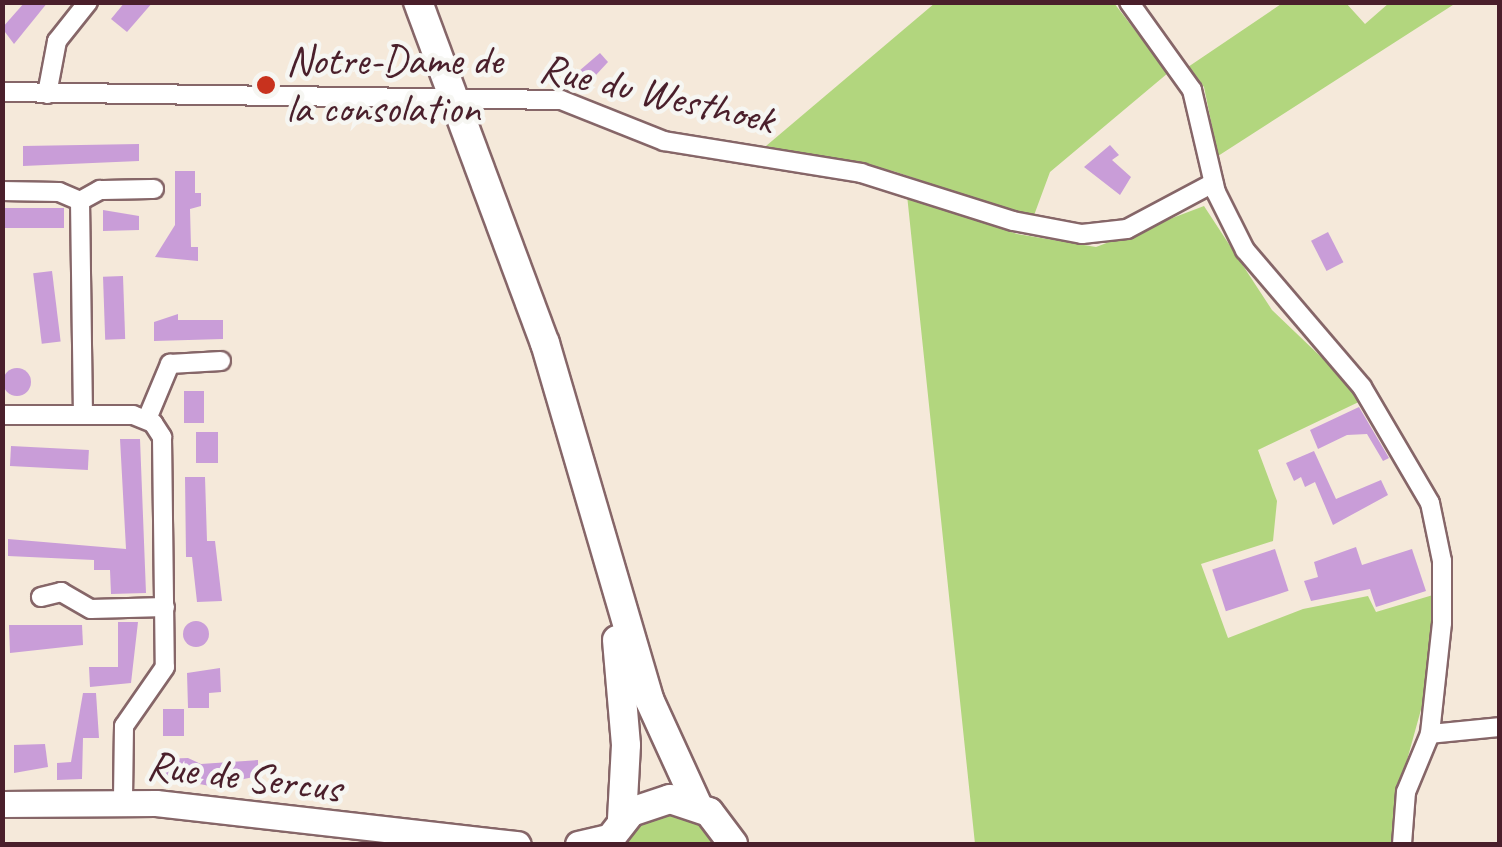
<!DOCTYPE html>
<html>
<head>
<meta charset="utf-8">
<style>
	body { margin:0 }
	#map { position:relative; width:1502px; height:847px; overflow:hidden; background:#f5e9da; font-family:Caveat,sans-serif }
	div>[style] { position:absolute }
	.green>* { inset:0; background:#b2d67e }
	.building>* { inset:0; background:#c99dd8; transform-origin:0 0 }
	.round { border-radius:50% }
	.roads { filter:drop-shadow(2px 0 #866668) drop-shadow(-2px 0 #866668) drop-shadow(0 2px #866668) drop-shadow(0 -2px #866668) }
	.street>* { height:18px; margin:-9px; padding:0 9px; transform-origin:9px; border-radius:9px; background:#fff }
	.secondary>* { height:25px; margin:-12.5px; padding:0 12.5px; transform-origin:12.5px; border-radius:12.5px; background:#fff }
	.primary>* { height:28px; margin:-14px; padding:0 14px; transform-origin:14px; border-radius:14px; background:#fff }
	.dots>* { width:28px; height:28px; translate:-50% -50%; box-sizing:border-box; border:5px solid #f6f6f2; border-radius:50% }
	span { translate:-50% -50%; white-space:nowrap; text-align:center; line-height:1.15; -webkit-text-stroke:9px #f6f6f2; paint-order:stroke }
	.poi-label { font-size:42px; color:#4a1f2b }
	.left { translate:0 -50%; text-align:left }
	.street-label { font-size:42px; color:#4a1f2b }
	.frame { position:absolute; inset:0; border:5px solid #4a1f2b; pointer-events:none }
</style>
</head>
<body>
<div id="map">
	<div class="green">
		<div style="clip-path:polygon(1284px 2px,1346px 3px,1365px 24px,1389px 3px,1456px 3px,1218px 156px,1204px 87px,1188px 67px)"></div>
		<div style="clip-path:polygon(935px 3px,1114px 3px,1168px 73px,1050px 172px,1033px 218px,893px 171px,766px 146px)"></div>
		<div style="clip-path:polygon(907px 195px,1017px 234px,1096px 247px,1204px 206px,1272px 310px,1365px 399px,1258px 450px,1277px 501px,1273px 541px,1201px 564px,1228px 638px,1303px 609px,1368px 596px,1376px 612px,1433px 595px,1427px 688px,1394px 807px,1394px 844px,975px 844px)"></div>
		<div style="clip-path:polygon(669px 812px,699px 821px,719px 844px,619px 844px,632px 826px)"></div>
	</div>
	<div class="building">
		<div style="clip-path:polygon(25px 2px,48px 2px,14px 44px,2px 28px)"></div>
		<div style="clip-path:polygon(125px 2px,153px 2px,127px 32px,111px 19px)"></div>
		<div style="clip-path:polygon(600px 53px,608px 62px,583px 89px,572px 77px)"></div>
		<div style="clip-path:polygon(139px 144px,139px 161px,23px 166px,23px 146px)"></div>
		<div style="clip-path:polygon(1110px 145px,1119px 155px,1112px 160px,1131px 177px,1120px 195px,1084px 167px)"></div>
		<div style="clip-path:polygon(175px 171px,195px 171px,195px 193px,201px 193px,201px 206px,190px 209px,191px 247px,198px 247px,198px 261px,155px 257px,175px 225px)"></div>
		<div style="left:64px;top:208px;width:20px;height:62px;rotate:90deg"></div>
		<div style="clip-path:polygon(103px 210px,139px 216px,139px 230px,103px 231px)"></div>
		<div style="left:1328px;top:232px;width:34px;height:19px;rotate:63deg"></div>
		<div style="left:52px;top:271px;width:71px;height:19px;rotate:83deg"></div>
		<div style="left:123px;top:276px;width:63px;height:20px;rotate:88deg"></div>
		<div style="clip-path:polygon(178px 314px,178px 320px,223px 320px,223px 339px,154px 341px,154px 322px)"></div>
		<div class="round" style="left:3px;top:368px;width:28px;height:28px"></div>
		<div style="left:204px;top:391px;width:32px;height:20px;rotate:90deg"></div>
		<div style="clip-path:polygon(1359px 407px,1389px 458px,1383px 461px,1367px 434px,1347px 435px,1318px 449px,1310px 430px)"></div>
		<div style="left:196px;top:432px;width:22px;height:31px"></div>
		<div style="clip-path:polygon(120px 439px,140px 439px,146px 593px,111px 594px,110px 570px,94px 570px,94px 560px,8px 556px,8px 539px,126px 549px)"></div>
		<div style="left:11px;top:446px;width:78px;height:20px;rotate:3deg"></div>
		<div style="clip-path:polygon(1314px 451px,1336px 499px,1381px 480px,1388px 495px,1333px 525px,1315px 482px,1305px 487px,1301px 477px,1294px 481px,1286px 463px)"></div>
		<div style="clip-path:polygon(185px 477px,205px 477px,207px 541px,215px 541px,222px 601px,197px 602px,192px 557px,186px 557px)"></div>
		<div style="clip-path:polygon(1356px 547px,1362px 565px,1412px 549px,1426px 591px,1376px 607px,1370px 589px,1311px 601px,1304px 581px,1318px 577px,1314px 562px)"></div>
		<div style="left:1275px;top:549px;width:44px;height:66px;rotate:72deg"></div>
		<div class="round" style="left:183px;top:621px;width:26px;height:26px"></div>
		<div style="clip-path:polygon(118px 622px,138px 622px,131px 683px,90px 687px,89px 667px,118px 667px)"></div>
		<div style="clip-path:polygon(9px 625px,82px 625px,83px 645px,10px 653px)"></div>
		<div style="clip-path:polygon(220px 668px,221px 692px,209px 693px,209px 708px,188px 708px,187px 673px)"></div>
		<div style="clip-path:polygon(83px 693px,96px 693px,99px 738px,83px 738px,82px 779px,57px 780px,57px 763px,71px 762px)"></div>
		<div style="left:163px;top:709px;width:21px;height:27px"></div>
		<div style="clip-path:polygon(45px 744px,48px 767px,14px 773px,14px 745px)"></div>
		<div style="clip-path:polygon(188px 758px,201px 764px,258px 760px,258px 776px,210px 786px,157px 776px,159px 759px)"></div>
	</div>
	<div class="roads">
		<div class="street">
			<div style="left:1129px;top:2px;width:108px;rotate:54.4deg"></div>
			<div style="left:1192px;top:90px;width:105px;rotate:76.8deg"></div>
			<div style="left:1216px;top:192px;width:65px;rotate:63.4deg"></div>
			<div style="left:1245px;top:250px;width:180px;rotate:49.5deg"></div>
			<div style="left:1362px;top:387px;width:134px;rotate:59.6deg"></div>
			<div style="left:1430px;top:503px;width:59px;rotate:78.3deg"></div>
			<div style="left:1442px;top:561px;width:62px;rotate:90deg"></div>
			<div style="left:1442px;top:623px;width:112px;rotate:96.2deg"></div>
			<div style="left:1430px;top:734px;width:63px;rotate:112.5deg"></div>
			<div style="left:1406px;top:792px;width:52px;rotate:94.4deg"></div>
			<div style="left:2px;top:92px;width:559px;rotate:0.82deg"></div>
			<div style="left:561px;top:100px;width:111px;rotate:21.7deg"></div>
			<div style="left:664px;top:141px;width:200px;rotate:9.2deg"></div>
			<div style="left:861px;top:173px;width:159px;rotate:17.5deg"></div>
			<div style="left:1013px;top:221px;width:70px;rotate:10.7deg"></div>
			<div style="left:1082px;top:234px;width:45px;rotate:-6.3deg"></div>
			<div style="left:1127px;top:229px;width:98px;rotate:-28.1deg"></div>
			<div style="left:47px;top:94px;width:54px;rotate:-79.3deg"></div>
			<div style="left:57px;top:41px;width:50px;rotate:-51.5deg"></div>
			<div style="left:2px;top:191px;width:57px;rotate:1deg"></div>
			<div style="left:59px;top:192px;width:23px;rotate:23deg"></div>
			<div style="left:80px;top:201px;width:213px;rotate:89.2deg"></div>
			<div style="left:80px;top:201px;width:23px;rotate:-29deg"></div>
			<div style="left:100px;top:190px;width:54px;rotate:-1.1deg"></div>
			<div style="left:2px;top:415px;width:131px"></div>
			<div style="left:133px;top:415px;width:22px;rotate:22deg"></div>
			<div style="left:153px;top:423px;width:17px;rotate:57deg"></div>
			<div style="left:162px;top:437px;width:230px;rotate:89.3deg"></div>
			<div style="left:165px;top:667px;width:72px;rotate:124.8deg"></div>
			<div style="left:124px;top:726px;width:76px;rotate:90.8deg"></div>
			<div style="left:147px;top:419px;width:60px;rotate:-67.3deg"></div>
			<div style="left:170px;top:364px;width:51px;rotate:-3.4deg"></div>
			<div style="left:41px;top:597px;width:21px;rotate:-14deg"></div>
			<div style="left:61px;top:592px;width:34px;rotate:30deg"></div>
			<div style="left:91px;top:609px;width:74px;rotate:-1.5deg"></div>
			<div style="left:1430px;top:734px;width:70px;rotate:-5.7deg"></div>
		</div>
		<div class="secondary">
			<div style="left:2px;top:804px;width:154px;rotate:-0.4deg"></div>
			<div style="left:156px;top:803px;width:364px;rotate:6.5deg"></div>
			<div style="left:578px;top:844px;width:32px;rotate:-13deg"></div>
		</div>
		<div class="primary">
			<div style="left:418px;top:2px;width:364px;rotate:69.6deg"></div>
			<div style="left:545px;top:343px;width:371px;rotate:73.7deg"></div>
			<div style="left:649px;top:699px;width:118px;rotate:65.4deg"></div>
			<div style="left:617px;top:640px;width:105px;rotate:85.1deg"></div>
			<div style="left:626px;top:745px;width:74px;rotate:93.1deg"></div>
			<div style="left:606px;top:844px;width:41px;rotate:-52deg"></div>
			<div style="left:631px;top:812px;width:41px;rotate:-18.4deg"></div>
			<div style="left:670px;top:799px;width:41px;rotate:18.4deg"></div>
			<div style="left:709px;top:812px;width:40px;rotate:53deg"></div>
		</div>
	</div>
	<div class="dots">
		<div style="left:266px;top:85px;background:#c8321e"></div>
	</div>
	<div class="poi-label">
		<span class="left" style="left:286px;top:85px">Notre-Dame de<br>la consolation</span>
	</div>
	<div class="street-label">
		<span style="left:657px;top:94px;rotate:13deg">Rue du Westhoek</span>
		<span style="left:244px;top:777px;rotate:7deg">Rue de Sercus</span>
	</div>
	<div class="frame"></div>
</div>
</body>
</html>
